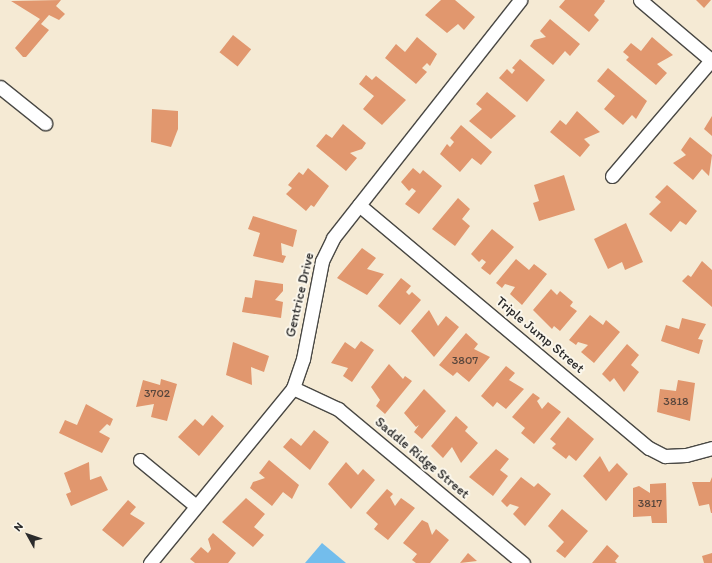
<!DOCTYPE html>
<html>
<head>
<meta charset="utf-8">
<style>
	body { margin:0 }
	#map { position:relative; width:712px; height:563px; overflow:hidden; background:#f5ead4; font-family:Itim,sans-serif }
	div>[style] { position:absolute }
	.water>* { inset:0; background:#73bdec }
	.building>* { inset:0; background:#e1976e; transform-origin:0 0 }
	.roads { filter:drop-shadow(1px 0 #494844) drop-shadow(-1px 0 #494844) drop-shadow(0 1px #494844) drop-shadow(0 -1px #494844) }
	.minor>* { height:13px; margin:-6.5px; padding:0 6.5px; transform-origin:6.5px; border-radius:6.5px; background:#fff }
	span { translate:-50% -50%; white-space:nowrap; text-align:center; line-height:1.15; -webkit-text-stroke:4px #fbf7ec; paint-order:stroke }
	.number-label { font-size:12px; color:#58463c }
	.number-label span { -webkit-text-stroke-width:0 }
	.street-label { font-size:14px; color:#2b2b2b }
	.north { position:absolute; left:8px; top:515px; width:40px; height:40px; -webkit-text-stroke:3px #fbf7ec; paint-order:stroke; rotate:310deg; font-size:11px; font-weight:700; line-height:16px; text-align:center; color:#2b2b2b }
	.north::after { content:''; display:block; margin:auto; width:14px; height:18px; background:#2b2b2b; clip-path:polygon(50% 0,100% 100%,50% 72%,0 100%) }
</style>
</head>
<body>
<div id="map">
	<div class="water">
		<div style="clip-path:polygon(322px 543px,346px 563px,305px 563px)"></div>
	</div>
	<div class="building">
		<div style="clip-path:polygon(61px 0,56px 6px,65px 14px,59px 20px,49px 15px,41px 24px,49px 30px,26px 57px,23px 57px,15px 48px,40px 19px,11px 1px)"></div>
		<div style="clip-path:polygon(441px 0,455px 0,475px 17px,464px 30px,458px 24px,447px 33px,425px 15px)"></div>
		<div style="clip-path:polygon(565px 0,604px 0,605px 1px,594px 15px,599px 20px,589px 32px,559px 7px)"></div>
		<div style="clip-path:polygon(696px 0,711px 0,704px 8px)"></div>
		<div style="clip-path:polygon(550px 19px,580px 44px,570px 56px,565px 51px,553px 65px,530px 46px,534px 40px,546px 37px,540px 31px)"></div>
		<div style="left:233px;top:35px;width:23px;height:22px;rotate:38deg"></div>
		<div style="clip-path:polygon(417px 37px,437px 54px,430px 66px,427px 63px,422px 68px,427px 72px,416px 84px,385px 58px,396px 44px,405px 52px)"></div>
		<div style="clip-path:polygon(652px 37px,673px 55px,657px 64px,667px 73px,656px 85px,626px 60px,629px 57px,623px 52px,631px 43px,641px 51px)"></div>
		<div style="clip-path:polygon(520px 59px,545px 80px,527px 102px,499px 78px,507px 69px,512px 74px,515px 70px,512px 68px)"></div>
		<div style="clip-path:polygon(608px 68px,647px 101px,636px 119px,632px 115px,623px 125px,604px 109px,615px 96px,597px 81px)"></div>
		<div style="clip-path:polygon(366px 75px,372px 80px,376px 76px,406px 100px,382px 125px,363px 109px,374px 96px,359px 84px)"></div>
		<div style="clip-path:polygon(487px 92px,516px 116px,491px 139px,469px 121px,482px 109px,476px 104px)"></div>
		<div style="clip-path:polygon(152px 109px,178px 111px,178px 129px,171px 147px,151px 142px)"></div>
		<div style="clip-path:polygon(577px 111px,600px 132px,584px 139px,590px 145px,580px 157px,550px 132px,560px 120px,566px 125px)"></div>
		<div style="clip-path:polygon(712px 116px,712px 136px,704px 129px)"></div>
		<div style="clip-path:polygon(343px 124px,366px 143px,362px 149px,350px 153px,357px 158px,346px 171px,316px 146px,326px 134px,332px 138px)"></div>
		<div style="clip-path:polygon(461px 125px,492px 152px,481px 165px,472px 158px,460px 172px,440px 154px,447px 144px,450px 147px,454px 142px,450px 138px)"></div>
		<div style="clip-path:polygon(690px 137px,712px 155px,709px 176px,702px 169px,693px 180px,673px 163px,686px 155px,681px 150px)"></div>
		<div style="clip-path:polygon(308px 168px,329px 186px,314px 207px,311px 205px,306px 211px,286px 194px,292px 188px,288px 185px,299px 172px,303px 175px)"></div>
		<div style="clip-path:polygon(413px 168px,420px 174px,423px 170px,442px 186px,419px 214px,405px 204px,416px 191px,412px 188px,409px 191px,401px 182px)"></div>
		<div style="clip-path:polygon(564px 175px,575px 210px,539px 221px,533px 203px,539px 201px,534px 185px)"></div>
		<div style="clip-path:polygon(667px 185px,697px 211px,686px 225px,680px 221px,671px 232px,649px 214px,661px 202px,655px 197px)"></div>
		<div style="clip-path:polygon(458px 198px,470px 209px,462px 219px,470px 226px,455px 246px,432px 229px)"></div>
		<div style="clip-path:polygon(253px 216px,297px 230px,293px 247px,281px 243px,282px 255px,286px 256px,283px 263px,253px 256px,260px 233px,248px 229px)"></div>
		<div style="clip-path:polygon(626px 223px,643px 262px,625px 270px,622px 262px,608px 269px,594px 239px)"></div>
		<div style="clip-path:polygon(492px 229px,514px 247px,490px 275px,481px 268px,486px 262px,482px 259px,479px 262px,471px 254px)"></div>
		<div style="clip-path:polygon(362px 248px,376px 258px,367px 269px,384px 274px,367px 295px,337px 278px)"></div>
		<div style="clip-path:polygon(516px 259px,529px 270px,534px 264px,547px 274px,522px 305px,510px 294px,515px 287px,505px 284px,502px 288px,496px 283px)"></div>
		<div style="clip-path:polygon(702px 261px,712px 270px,712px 307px,682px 281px,688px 275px,691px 277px)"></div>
		<div style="clip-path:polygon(401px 278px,411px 286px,406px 292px,409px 295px,412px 292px,421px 300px,400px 325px,378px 306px)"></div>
		<div style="clip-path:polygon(255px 280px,283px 284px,283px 291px,275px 300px,283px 302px,281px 318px,242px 312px,245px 297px,252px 298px)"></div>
		<div style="clip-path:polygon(551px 289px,557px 295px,560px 291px,573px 302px,570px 306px,577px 311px,560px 331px,554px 326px,552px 329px,533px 310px)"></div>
		<div style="clip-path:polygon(429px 310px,438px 326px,446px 316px,459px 327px,434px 357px,411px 331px)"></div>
		<div style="clip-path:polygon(590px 315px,603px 325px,606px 320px,620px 332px,594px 363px,581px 352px,588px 345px,578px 342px,576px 345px,569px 340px)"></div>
		<div style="clip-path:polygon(682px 318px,706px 324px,698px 339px,703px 340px,699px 354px,661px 341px,666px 325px,679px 329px)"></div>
		<div style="clip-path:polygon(466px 333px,478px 344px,474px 349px,490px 357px,469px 382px,457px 372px,453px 376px,439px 365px)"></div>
		<div style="clip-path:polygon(361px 341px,374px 350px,352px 382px,343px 376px,348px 368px,331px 363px,345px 342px,355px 349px)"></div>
		<div style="clip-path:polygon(233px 342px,269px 356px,264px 372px,251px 367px,252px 385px,226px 375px)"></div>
		<div style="clip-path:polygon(627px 344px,639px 355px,631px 365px,639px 372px,624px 392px,614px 378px,610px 382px,602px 374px)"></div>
		<div style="clip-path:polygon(389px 364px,403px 379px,405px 376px,412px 381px,385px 414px,376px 406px,380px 400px,371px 387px)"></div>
		<div style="clip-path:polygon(506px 366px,515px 373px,509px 380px,524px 389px,506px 409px,497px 402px,493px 407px,481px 396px)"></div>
		<div style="clip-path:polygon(161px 379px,177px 384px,167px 421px,151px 417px,154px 404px,136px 407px,143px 380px,160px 385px)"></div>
		<div style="clip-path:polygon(678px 380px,695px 383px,690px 421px,657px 412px,660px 389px,676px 391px)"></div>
		<div style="clip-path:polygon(424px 389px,446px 411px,422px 439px,414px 432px,419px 425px,416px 427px,404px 413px)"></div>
		<div style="clip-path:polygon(533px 393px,540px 398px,537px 401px,542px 409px,548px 402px,561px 412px,534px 444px,521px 433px,525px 428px,512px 417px)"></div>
		<div style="clip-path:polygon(86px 404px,113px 419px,110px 426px,107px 424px,99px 432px,110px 438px,102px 453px,59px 433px,65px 420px,77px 425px)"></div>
		<div style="clip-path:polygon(212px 415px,224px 426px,199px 456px,178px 437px,195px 419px,203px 426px)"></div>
		<div style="clip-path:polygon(456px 416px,468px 427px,465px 431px,478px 443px,461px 463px,452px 447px,443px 458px,431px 446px)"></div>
		<div style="clip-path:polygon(568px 417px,594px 439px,576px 461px,569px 455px,566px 459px,552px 448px,556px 444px,550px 439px)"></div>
		<div style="clip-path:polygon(314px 430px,329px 442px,310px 470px,283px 447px,291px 438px,301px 446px)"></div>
		<div style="clip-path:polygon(496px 449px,509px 459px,500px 470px,508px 476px,493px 496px,469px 477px)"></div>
		<div style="clip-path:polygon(600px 456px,609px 472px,617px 463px,628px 474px,606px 501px,583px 476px)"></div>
		<div style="clip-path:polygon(269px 460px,299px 485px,292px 499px,283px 492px,272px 506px,250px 488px,253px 482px,265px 478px,259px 473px)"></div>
		<div style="clip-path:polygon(89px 462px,90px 480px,101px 476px,108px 490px,71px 506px,66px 494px,71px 492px,64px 473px)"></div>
		<div style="clip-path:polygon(346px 462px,358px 475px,363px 469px,375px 480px,351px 509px,328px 484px)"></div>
		<div style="clip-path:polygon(521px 477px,534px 487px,538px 483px,551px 494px,525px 526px,513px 514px,519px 507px,510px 504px,507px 507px,501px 501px)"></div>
		<div style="clip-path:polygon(712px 477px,712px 513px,711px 513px,709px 504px,699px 506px,692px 482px,710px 482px)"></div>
		<div style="clip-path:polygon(666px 483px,667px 523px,652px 523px,651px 516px,633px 517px,633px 488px,639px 486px,650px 493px,650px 484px)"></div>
		<div style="clip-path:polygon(387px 489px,393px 494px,390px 497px,395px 506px,401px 498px,415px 508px,388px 540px,374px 529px,378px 524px,366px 513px)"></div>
		<div style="clip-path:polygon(246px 498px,265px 514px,254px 527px,264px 535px,253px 547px,222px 522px)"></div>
		<div style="clip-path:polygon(128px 500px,136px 507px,130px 514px,145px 523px,123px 547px,102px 530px)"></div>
		<div style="clip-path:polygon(562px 509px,588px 531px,565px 558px,556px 551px,564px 542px,548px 526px)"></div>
		<div style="clip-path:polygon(422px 520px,428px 523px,432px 535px,436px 529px,449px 540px,430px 563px,416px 563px,412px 560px,417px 554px,403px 543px)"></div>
		<div style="clip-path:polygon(213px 533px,236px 553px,228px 563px,195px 563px,190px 559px,201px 547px,208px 553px,211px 549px,208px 539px)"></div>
		<div style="clip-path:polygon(607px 545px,619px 556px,615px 561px,617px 563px,592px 563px)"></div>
		<div style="clip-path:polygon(468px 553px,477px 561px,460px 563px)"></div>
		<div style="clip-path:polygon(712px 553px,712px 563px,704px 563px,702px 556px)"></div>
	</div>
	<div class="roads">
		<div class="minor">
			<div style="left:640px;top:0;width:94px;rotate:40.3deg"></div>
			<div style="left:0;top:87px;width:58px;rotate:38.7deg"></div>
			<div style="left:612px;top:176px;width:153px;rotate:-49.5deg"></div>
			<div style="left:359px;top:205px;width:378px;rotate:40deg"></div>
			<div style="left:649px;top:448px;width:18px;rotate:27deg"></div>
			<div style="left:665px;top:456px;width:21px;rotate:-3deg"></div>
			<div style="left:686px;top:455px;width:27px;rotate:-15deg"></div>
			<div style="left:293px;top:388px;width:50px;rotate:25deg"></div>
			<div style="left:338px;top:409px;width:241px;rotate:39.8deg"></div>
			<div style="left:140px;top:460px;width:72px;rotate:39.4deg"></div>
			<div style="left:150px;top:563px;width:226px;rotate:-50.7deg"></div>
			<div style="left:293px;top:388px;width:31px;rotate:-71deg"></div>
			<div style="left:303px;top:359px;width:100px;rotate:-79deg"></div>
			<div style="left:322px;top:261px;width:25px;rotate:-64deg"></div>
			<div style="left:333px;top:238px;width:303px;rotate:-51.8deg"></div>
		</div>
	</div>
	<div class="number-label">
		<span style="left:465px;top:361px">3807</span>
		<span style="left:157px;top:394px">3702</span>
		<span style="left:676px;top:402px">3818</span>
		<span style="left:650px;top:504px">3817</span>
	</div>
	<div class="street-label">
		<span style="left:300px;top:295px;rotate:-77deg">Gentrice Drive</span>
		<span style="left:540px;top:335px;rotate:40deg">Triple Jump Street</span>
		<span style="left:422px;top:458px;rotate:40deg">Saddle Ridge Street</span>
	</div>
	<div class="north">N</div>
</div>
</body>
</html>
